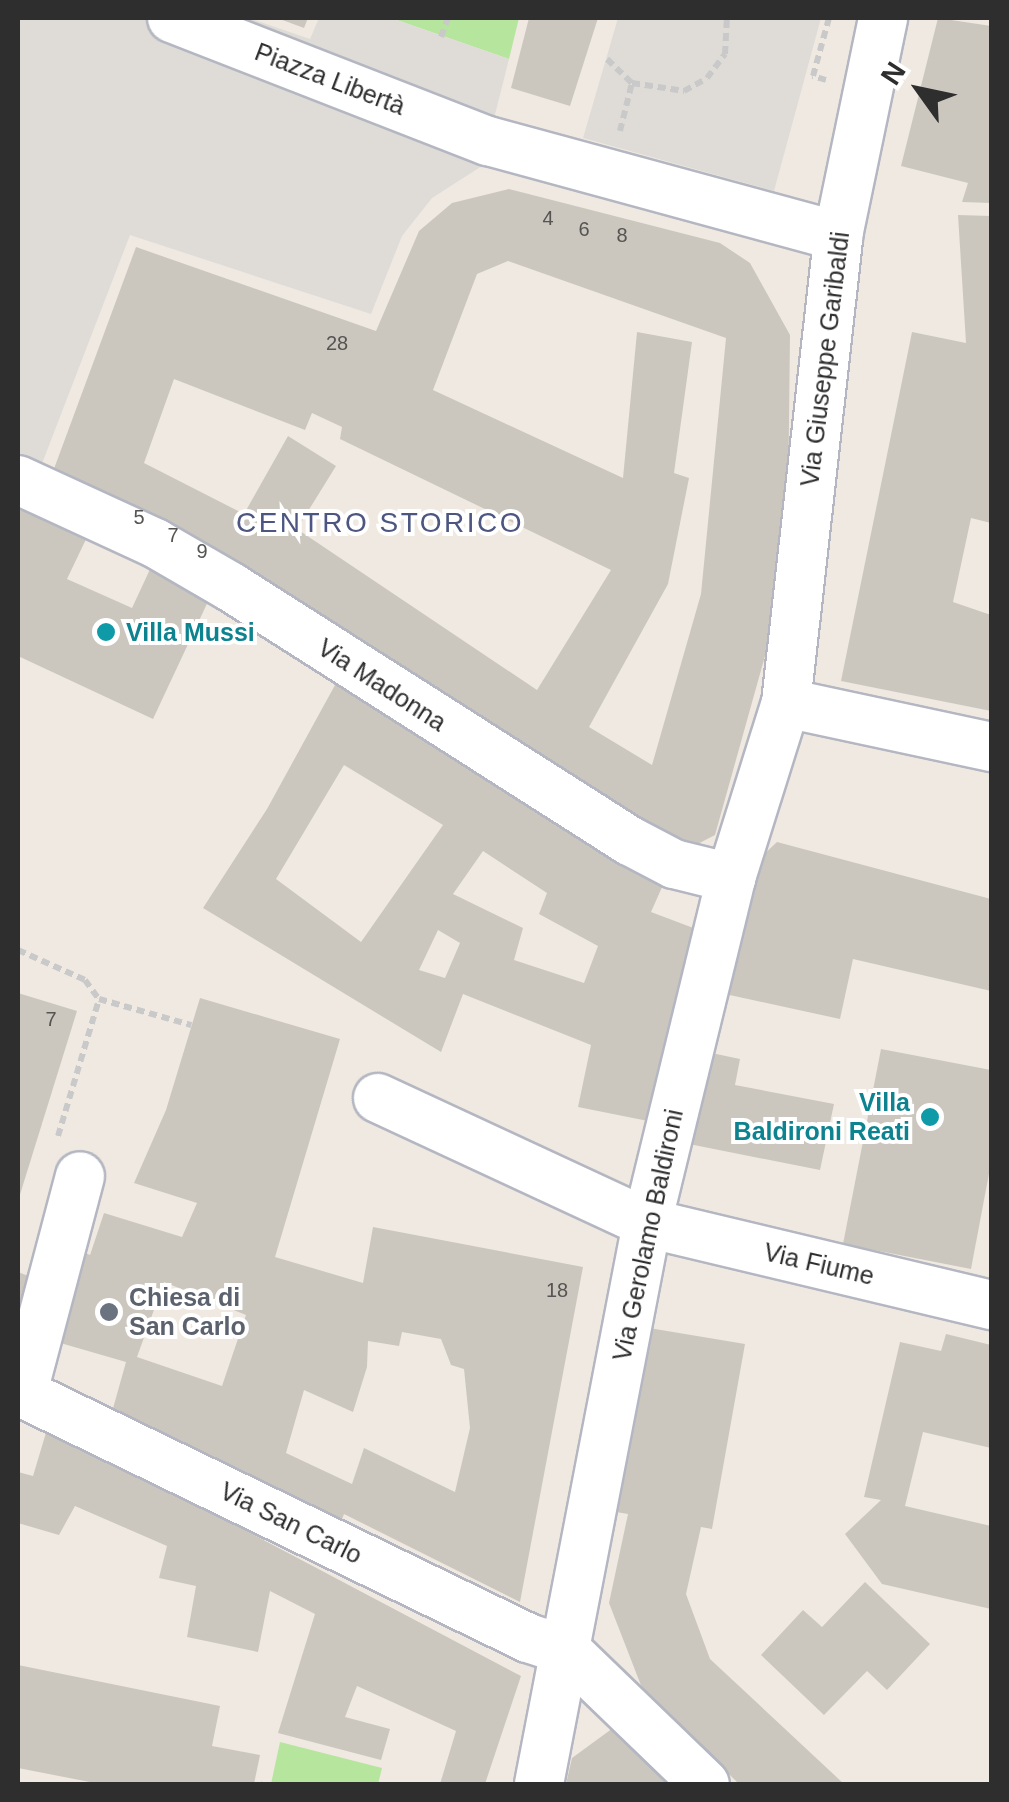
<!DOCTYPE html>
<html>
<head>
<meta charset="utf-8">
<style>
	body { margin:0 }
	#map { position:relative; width:1009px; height:1802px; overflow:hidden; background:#efe9e1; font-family:Arial,sans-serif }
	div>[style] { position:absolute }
	.green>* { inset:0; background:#b6e59e }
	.plaza>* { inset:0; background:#dfdcd8 }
	.building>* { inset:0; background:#cbc7bf }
	.path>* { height:6px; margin-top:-3px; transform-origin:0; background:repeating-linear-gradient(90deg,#c9c9c9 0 8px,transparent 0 13px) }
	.roads { filter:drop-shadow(2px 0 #b4b7c1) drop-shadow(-2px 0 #b4b7c1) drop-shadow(0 2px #b4b7c1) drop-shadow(0 -2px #b4b7c1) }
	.minor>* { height:48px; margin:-24px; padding:0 24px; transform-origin:24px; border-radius:24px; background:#fff }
	.dots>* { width:28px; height:28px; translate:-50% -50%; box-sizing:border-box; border:5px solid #fff; border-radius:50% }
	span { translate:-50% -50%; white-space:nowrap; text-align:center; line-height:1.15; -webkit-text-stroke:8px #fff; paint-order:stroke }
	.number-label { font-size:20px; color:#555452 }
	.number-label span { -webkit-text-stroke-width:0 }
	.street-label { font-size:25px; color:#2e2e2e }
	.culture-label { font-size:25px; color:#0d838f; font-weight:700 }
	.left { translate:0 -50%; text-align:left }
	.right { translate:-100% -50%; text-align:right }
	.worship-label { font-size:25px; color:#5b616d; font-weight:700 }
	.neighbourhood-label { font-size:28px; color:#4d5680; letter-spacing:2.5px }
	.frame { position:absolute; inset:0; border:20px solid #2e2e2e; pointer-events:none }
	.north { position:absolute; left:869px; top:40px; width:100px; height:100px; -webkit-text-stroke:8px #fff; paint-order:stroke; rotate:303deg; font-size:28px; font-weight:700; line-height:40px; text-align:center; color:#2e2e2e }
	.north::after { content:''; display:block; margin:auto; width:35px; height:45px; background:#2e2e2e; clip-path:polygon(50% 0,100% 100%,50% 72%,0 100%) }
</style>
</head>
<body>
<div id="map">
	<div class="green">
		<div style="clip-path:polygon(391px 18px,519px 18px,509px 59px)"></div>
		<div style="clip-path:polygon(280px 1742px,382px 1768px,378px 1784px,271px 1784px)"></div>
	</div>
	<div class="plaza">
		<div style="clip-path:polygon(18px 18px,249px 18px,310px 39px,319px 18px,391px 18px,509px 59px,482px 166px,432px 198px,402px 236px,371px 314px,130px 235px,33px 487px,18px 480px)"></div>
		<div style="clip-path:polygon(618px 18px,821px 18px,774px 191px,583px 138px)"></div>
	</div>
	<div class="building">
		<div style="clip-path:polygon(277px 18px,308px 18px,304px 28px)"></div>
		<div style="clip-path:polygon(529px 18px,598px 18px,570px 106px,511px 88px)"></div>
		<div style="clip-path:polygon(938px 18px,991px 26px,991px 203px,962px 202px,968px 183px,901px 166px)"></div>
		<div style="clip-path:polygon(evenodd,509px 189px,720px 243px,750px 263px,790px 335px,788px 508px,765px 656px,715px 835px,684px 851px,48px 485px,136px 247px,376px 331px,419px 231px,452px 203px,509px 189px,508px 261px,726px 338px,701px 594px,652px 765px,589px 727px,668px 584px,689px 478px,674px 473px,692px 342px,637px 332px,623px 478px,433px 390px,477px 274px,508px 261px,509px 189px,174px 379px,305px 430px,312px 413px,342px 427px,340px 439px,611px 570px,537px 690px,297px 529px,336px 466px,288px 436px,244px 514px,144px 463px,174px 379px)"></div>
		<div style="clip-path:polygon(958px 215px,991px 216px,991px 523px,971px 518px,953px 602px,991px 615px,991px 711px,841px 681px,912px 332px,966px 343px)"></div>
		<div style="clip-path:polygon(24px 502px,89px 533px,67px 579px,132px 608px,152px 565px,212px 593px,153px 719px,18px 656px,18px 516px)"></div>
		<div style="clip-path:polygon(evenodd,340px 676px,667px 876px,651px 912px,696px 929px,653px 1122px,578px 1107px,591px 1045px,463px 994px,441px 1052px,203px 908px,267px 809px,340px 676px,344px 765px,443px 825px,361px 942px,276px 879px,344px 765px,340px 676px,483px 851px,547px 893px,539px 914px,598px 946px,584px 983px,514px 960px,523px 928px,453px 894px,483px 851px,340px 676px,438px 930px,460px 943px,445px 978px,419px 970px,438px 930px)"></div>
		<div style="clip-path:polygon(777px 842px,991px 899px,991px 991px,853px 959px,840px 1019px,716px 992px,749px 868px)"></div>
		<div style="clip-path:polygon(18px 993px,77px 1011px,18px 1201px)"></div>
		<div style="clip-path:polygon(evenodd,200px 998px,340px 1039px,275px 1257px,363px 1283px,373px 1227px,583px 1267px,520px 1602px,344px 1514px,339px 1527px,110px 1419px,126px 1362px,57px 1342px,83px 1252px,90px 1255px,104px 1213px,182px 1237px,197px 1203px,134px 1183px,166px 1110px,200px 998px,164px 1282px,246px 1315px,222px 1386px,137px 1357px,164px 1282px,200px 998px,402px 1332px,441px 1339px,451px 1365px,464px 1369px,470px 1428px,455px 1492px,364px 1448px,352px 1484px,286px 1453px,304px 1390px,353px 1412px,367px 1367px,368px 1341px,399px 1346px,402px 1332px)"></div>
		<div style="clip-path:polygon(881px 1049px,991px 1070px,991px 1163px,971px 1269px,843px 1244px)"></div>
		<div style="clip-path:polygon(702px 1051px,740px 1059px,735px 1085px,834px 1104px,820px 1170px,684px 1143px)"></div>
		<div style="clip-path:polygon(18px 1272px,31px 1277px,18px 1318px)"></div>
		<div style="clip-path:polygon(649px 1328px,745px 1344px,712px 1529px,701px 1527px,686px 1594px,710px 1659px,844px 1784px,739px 1784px,642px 1688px,609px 1603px,628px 1514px,616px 1512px)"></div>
		<div style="clip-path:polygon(946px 1334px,991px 1345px,991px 1448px,923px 1432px,905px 1506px,991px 1526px,991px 1609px,882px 1584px,845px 1534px,881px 1500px,864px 1497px,900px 1342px,941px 1351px)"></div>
		<div style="clip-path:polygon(48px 1426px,521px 1676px,485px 1784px,440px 1784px,456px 1731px,357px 1686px,345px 1717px,390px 1729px,381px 1760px,278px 1733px,315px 1614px,270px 1591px,258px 1652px,187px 1637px,196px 1586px,159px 1578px,167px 1546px,75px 1506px,59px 1535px,18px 1523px,18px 1472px,33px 1476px)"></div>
		<div style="clip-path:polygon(865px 1582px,930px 1644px,887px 1690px,867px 1671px,824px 1715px,761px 1655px,803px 1610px,822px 1627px)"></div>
		<div style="clip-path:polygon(18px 1665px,220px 1706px,212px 1746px,260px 1755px,254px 1784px,100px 1784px,18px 1768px)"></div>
		<div style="clip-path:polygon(613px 1728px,659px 1776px,667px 1784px,566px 1784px,572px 1758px)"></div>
	</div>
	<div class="path">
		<div style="left:441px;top:37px;width:20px;rotate:-70deg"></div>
		<div style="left:607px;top:59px;width:35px;rotate:44deg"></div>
		<div style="left:632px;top:83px;width:53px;rotate:8.7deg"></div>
		<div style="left:684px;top:91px;width:26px;rotate:-29deg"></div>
		<div style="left:707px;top:78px;width:30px;rotate:-53deg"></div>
		<div style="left:725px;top:54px;width:36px;rotate:-87deg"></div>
		<div style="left:826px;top:80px;width:14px;rotate:-163deg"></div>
		<div style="left:813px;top:76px;width:60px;rotate:-74.6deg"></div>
		<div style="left:620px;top:131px;width:49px;rotate:-76deg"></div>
		<div style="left:18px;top:950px;width:73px;rotate:24.1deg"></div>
		<div style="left:85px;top:980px;width:24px;rotate:54deg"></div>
		<div style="left:58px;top:1136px;width:143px;rotate:-73.3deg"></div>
		<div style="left:99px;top:999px;width:96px;rotate:15.8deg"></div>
		<div style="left:263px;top:1784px;width:1px;rotate:-45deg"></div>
	</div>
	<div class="roads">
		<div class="minor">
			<div style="left:172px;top:18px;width:339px;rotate:21.3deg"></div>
			<div style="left:488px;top:141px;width:363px;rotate:15.2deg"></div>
			<div style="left:18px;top:480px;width:151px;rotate:24.7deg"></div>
			<div style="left:155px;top:543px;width:88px;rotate:30.1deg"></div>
			<div style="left:231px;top:587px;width:473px;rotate:32.5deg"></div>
			<div style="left:630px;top:841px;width:50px;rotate:27.6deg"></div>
			<div style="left:674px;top:864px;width:59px;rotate:13.8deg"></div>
			<div style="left:786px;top:703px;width:211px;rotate:12.1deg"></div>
			<div style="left:378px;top:1098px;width:297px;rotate:24.9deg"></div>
			<div style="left:647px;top:1223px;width:355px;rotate:13.4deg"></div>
			<div style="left:18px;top:1391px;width:567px;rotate:25.84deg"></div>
			<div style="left:528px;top:1638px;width:40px;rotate:18deg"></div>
			<div style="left:566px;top:1650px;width:193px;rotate:44deg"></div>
			<div style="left:23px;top:1392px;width:223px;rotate:-75.2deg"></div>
			<div style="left:539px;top:1784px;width:571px;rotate:-79.1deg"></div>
			<div style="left:647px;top:1223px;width:355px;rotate:-76.3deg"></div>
			<div style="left:731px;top:878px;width:183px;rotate:-72.6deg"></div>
			<div style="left:786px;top:703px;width:470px;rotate:-83.6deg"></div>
			<div style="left:838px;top:236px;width:223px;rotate:-78.3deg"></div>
		</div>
	</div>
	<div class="dots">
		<div style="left:106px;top:632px;background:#0f9aa8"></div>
		<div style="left:930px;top:1117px;background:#0f9aa8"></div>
		<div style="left:109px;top:1312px;background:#6b7280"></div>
	</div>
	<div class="number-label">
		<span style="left:548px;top:218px">4</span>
		<span style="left:584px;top:229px">6</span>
		<span style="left:622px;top:235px">8</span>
		<span style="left:337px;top:343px">28</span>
		<span style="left:139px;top:517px">5</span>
		<span style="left:173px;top:535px">7</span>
		<span style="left:202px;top:551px">9</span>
		<span style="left:51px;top:1019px">7</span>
		<span style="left:557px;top:1290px">18</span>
	</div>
	<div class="street-label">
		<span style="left:330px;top:79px;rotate:21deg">Piazza Libertà</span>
		<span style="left:825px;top:359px;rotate:-83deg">Via Giuseppe Garibaldi</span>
		<span style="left:382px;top:685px;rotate:33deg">Via Madonna</span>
		<span style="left:648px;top:1235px;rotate:-78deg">Via Gerolamo Baldironi</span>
		<span style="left:819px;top:1264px;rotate:13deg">Via Fiume</span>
		<span style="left:291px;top:1523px;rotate:26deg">Via San Carlo</span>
	</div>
	<div class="culture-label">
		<span class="left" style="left:126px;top:632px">Villa Mussi</span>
		<span class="right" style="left:910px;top:1117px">Villa<br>Baldironi Reati</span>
	</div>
	<div class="worship-label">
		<span class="left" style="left:129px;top:1312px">Chiesa di<br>San Carlo</span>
	</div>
	<div class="neighbourhood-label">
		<span style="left:380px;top:523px">CENTRO STORICO</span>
	</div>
	<div class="frame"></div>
	<div class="north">N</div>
</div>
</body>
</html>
